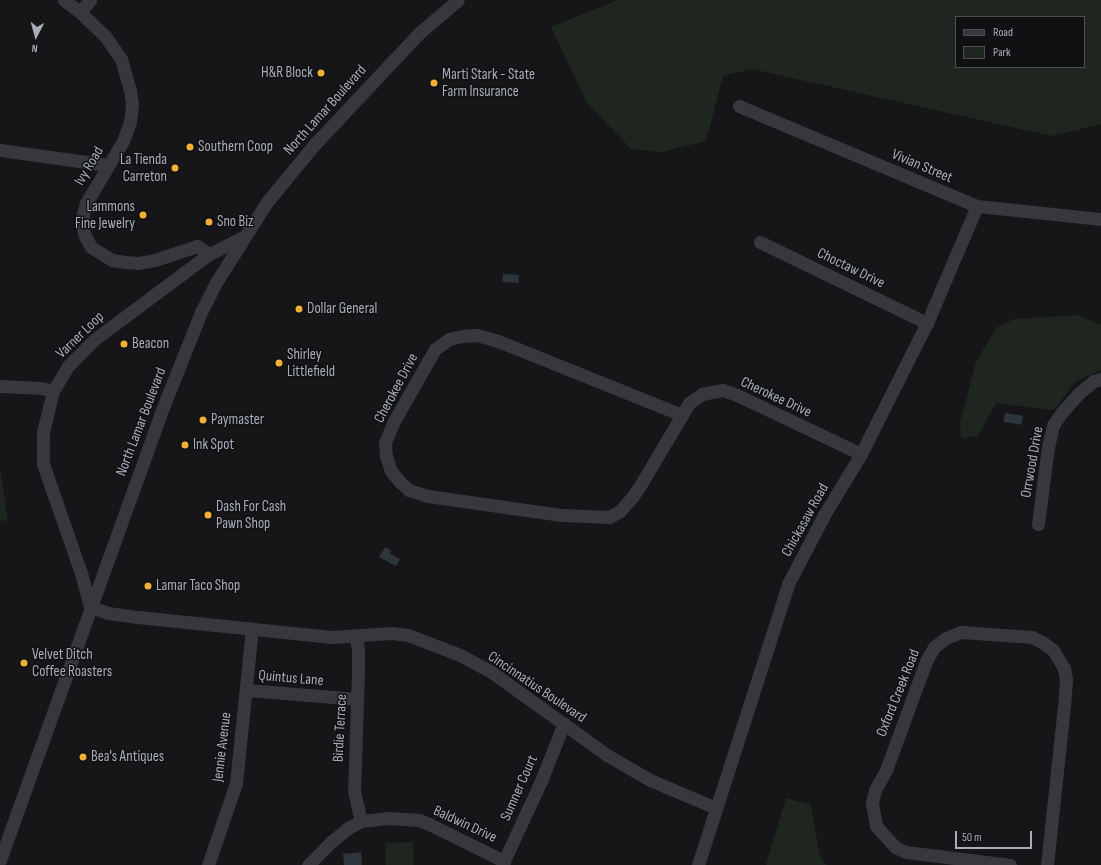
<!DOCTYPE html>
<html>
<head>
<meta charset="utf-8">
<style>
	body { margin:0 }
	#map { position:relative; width:1101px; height:865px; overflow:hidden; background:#161618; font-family:"Sofia Sans Condensed",sans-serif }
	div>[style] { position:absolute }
	.green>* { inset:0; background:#1e261f; transform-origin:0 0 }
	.water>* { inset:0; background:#2c353c; transform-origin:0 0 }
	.minor>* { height:13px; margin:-6.5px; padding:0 6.5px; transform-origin:6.5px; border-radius:6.5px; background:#37383d }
	.dots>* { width:11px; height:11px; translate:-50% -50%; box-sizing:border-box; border:2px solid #111113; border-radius:50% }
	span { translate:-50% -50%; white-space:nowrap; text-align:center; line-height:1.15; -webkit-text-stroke:3px #111113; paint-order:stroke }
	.poi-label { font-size:15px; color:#a8adb8 }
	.right { translate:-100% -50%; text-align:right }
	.left { translate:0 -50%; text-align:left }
	.street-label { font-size:15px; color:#a8adb8 }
	.legend { position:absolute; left:955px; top:16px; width:130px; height:52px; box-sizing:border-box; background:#111113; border:1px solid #4d4f55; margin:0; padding:5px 7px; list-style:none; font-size:12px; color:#a8adb8 }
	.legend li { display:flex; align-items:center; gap:8px; height:20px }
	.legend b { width:20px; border:1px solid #4d4f55 }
	.north { position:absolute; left:16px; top:16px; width:40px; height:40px; -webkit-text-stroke:3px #111113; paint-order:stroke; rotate:186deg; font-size:11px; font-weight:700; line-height:16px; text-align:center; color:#a8adb8 }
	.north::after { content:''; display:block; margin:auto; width:14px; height:18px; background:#a8adb8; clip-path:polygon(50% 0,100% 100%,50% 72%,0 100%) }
	.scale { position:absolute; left:955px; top:831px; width:77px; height:18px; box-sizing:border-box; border:2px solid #a8adb8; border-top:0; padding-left:5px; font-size:12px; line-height:14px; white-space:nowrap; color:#a8adb8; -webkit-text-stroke:3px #111113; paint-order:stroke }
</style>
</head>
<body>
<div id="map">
	<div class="green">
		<div style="clip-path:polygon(evenodd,618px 0,1101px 0,1101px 124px,1052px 136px,752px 69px,723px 76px,706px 141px,662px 152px,631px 149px,587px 103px,551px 27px,618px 0,956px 17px,1084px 17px,1084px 67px,956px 67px,956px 17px)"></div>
		<div style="clip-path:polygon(1077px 315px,1101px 324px,1101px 370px,1075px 382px,1054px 410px,996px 403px,978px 436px,961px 438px,960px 423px,976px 362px,996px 328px,1014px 319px)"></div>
		<div style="clip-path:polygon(0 469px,8px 521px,0 520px)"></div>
		<div style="clip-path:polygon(786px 798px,811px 805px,820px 857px,827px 865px,766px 865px)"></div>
		<div style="left:413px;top:842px;width:23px;height:28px;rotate:88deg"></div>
	</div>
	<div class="water">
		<div style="left:503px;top:274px;width:16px;height:8px;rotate:4deg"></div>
		<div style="left:1005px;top:413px;width:18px;height:9px;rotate:9deg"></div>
		<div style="clip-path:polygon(385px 547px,391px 550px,390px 554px,400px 559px,396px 566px,379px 557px)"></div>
		<div style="clip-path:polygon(361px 852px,362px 865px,344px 865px,343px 854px)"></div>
	</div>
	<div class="minor">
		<div style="left:64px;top:0;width:20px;rotate:37deg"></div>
		<div style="left:80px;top:12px;width:35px;rotate:44deg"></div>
		<div style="left:105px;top:36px;width:28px;rotate:55deg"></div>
		<div style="left:121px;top:59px;width:32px;rotate:74deg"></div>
		<div style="left:130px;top:90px;width:14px;rotate:82deg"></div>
		<div style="left:132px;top:104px;width:18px;rotate:96deg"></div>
		<div style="left:130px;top:122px;width:20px;rotate:110deg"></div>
		<div style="left:123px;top:141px;width:72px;rotate:120.8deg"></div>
		<div style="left:86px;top:203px;width:11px;rotate:105deg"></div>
		<div style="left:83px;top:214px;width:11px;rotate:95deg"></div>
		<div style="left:82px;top:225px;width:11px;rotate:75deg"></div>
		<div style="left:85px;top:236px;width:13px;rotate:61deg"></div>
		<div style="left:91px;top:247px;width:25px;rotate:32deg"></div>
		<div style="left:112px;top:260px;width:13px;rotate:9deg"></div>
		<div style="left:125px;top:262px;width:13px;rotate:4deg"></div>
		<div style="left:138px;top:263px;width:17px;rotate:-10deg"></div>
		<div style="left:155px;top:260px;width:44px;rotate:-18.4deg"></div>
		<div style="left:197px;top:246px;width:14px;rotate:34deg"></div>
		<div style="left:80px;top:12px;width:16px;rotate:-50deg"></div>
		<div style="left:739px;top:106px;width:258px;rotate:22.8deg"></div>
		<div style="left:977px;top:206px;width:125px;rotate:6deg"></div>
		<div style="left:0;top:150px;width:109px;rotate:7.9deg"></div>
		<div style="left:243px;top:237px;width:38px;rotate:153deg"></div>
		<div style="left:209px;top:254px;width:142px;rotate:143.3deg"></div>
		<div style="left:95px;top:339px;width:38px;rotate:135deg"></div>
		<div style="left:68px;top:366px;width:29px;rotate:121deg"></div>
		<div style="left:53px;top:391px;width:42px;rotate:103.7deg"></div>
		<div style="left:43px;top:432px;width:32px;rotate:90deg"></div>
		<div style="left:43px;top:464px;width:115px;rotate:70.8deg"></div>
		<div style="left:81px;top:573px;width:35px;rotate:75deg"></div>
		<div style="left:90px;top:607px;width:19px;rotate:18deg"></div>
		<div style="left:108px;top:613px;width:30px;rotate:8deg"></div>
		<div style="left:138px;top:617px;width:195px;rotate:5.9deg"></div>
		<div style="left:332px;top:637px;width:59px;rotate:-3.9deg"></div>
		<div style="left:391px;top:633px;width:17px;rotate:7deg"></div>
		<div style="left:408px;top:635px;width:56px;rotate:21deg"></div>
		<div style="left:460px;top:655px;width:34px;rotate:28deg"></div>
		<div style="left:490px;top:671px;width:144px;rotate:35.7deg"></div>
		<div style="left:607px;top:755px;width:50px;rotate:30.2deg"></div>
		<div style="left:650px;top:780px;width:72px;rotate:23deg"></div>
		<div style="left:760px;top:242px;width:186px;rotate:25.9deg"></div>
		<div style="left:0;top:386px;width:41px;rotate:2.8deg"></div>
		<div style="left:41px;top:388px;width:12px;rotate:14deg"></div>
		<div style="left:682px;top:415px;width:198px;rotate:-158.1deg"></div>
		<div style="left:498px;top:341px;width:22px;rotate:-164deg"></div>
		<div style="left:477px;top:335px;width:15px;rotate:176deg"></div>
		<div style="left:462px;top:336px;width:13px;rotate:167deg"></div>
		<div style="left:449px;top:339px;width:17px;rotate:144deg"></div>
		<div style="left:435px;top:349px;width:85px;rotate:119.6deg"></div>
		<div style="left:393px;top:423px;width:22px;rotate:112deg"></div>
		<div style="left:385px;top:443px;width:13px;rotate:86deg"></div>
		<div style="left:386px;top:456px;width:16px;rotate:72deg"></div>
		<div style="left:391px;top:471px;width:14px;rotate:51deg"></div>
		<div style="left:400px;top:482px;width:12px;rotate:42deg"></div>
		<div style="left:409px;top:490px;width:20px;rotate:18deg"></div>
		<div style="left:428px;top:496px;width:134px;rotate:8.1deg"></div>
		<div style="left:561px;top:515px;width:48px;rotate:2.4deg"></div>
		<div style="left:609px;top:517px;width:13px;rotate:-29deg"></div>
		<div style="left:620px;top:511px;width:20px;rotate:-49deg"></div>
		<div style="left:633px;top:496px;width:14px;rotate:-56deg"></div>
		<div style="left:641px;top:484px;width:94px;rotate:-59.3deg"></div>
		<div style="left:689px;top:403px;width:16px;rotate:-35deg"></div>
		<div style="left:702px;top:394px;width:21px;rotate:-11deg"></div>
		<div style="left:723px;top:390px;width:15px;rotate:20deg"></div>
		<div style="left:737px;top:395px;width:137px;rotate:25.4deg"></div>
		<div style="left:1038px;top:524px;width:78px;rotate:-82.6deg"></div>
		<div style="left:1048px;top:447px;width:23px;rotate:-77deg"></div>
		<div style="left:1053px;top:425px;width:16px;rotate:-55deg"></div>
		<div style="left:1062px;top:412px;width:25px;rotate:-48deg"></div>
		<div style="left:1079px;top:393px;width:19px;rotate:-39deg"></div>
		<div style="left:1094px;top:381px;width:7px;rotate:-16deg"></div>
		<div style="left:356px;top:636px;width:14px;rotate:82deg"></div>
		<div style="left:358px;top:650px;width:23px;rotate:90deg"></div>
		<div style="left:358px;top:673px;width:118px;rotate:91.9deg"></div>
		<div style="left:354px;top:791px;width:31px;rotate:77deg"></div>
		<div style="left:246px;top:690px;width:111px;rotate:4.6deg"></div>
		<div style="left:0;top:860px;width:473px;rotate:-70.2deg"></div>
		<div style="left:160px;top:415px;width:111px;rotate:-68.3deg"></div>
		<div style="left:201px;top:312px;width:35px;rotate:-63deg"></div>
		<div style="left:217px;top:281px;width:93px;rotate:-57.7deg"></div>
		<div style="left:267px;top:202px;width:72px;rotate:-50.6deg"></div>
		<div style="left:313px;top:146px;width:154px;rotate:-46.8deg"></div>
		<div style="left:418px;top:34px;width:52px;rotate:-40.4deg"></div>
		<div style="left:208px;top:865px;width:87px;rotate:-71.1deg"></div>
		<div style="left:236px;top:783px;width:155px;rotate:-84.1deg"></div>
		<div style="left:308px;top:865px;width:34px;rotate:-45deg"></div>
		<div style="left:332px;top:841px;width:21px;rotate:-39deg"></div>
		<div style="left:348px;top:828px;width:15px;rotate:-28deg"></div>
		<div style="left:361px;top:821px;width:28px;rotate:-6deg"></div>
		<div style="left:389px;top:818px;width:30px;rotate:4deg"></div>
		<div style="left:419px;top:820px;width:11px;rotate:22deg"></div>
		<div style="left:429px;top:824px;width:84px;rotate:26.3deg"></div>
		<div style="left:502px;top:865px;width:93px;rotate:-65.1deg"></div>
		<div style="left:541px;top:781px;width:62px;rotate:-68.4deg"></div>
		<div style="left:698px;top:865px;width:295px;rotate:-72.2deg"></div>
		<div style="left:788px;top:584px;width:78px;rotate:-62.4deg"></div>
		<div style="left:824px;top:515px;width:71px;rotate:-58.8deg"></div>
		<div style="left:861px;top:454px;width:147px;rotate:-63.3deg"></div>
		<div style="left:927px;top:323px;width:127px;rotate:-66.9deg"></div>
		<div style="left:1010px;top:865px;width:105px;rotate:-172.9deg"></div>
		<div style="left:906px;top:852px;width:12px;rotate:-156deg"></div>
		<div style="left:895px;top:847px;width:28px;rotate:-132deg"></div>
		<div style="left:876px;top:826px;width:23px;rotate:-100deg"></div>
		<div style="left:872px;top:803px;width:13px;rotate:-77deg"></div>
		<div style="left:875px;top:790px;width:23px;rotate:-61deg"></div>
		<div style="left:886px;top:770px;width:116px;rotate:-69.8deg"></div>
		<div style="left:926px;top:661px;width:16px;rotate:-60deg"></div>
		<div style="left:934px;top:647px;width:15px;rotate:-37deg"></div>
		<div style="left:946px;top:638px;width:16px;rotate:-22deg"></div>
		<div style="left:961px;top:632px;width:71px;rotate:4deg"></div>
		<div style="left:1032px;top:637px;width:11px;rotate:27deg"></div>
		<div style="left:1042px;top:642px;width:14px;rotate:36deg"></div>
		<div style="left:1053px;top:650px;width:21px;rotate:59deg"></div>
		<div style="left:1064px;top:668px;width:11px;rotate:80deg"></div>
		<div style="left:1066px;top:679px;width:27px;rotate:94deg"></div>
		<div style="left:1064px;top:706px;width:160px;rotate:96.1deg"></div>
	</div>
	<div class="dots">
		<div style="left:321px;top:73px;background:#f2b134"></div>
		<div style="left:434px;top:83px;background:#f2b134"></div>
		<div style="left:190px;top:147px;background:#f2b134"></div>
		<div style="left:175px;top:168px;background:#f2b134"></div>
		<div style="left:143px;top:215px;background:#f2b134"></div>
		<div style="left:209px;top:222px;background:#f2b134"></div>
		<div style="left:299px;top:309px;background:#f2b134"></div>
		<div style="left:124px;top:344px;background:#f2b134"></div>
		<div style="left:279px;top:363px;background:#f2b134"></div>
		<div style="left:203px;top:420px;background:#f2b134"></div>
		<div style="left:185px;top:445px;background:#f2b134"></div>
		<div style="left:208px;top:515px;background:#f2b134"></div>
		<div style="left:148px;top:586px;background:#f2b134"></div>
		<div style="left:24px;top:663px;background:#f2b134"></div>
		<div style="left:83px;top:757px;background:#f2b134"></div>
	</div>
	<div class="poi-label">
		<span class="right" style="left:313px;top:73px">H&amp;R Block</span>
		<span class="left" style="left:442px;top:83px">Marti Stark - State<br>Farm Insurance</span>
		<span class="left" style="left:198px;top:147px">Southern Coop</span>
		<span class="right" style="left:167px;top:168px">La Tienda<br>Carreton</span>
		<span class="right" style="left:135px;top:215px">Lammons<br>Fine Jewelry</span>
		<span class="left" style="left:217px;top:222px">Sno Biz</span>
		<span class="left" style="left:307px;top:309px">Dollar General</span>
		<span class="left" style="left:132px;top:344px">Beacon</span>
		<span class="left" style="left:287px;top:363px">Shirley<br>Littlefield</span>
		<span class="left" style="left:211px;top:420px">Paymaster</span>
		<span class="left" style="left:193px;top:445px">Ink Spot</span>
		<span class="left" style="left:216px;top:515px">Dash For Cash<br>Pawn Shop</span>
		<span class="left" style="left:156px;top:586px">Lamar Taco Shop</span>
		<span class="left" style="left:32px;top:663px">Velvet Ditch<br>Coffee Roasters</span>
		<span class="left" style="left:91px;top:757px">Bea's Antiques</span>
	</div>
	<div class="street-label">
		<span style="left:325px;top:110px;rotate:-48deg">North Lamar Boulevard</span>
		<span style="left:89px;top:166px;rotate:-59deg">Ivy Road</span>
		<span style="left:922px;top:166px;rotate:23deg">Vivian Street</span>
		<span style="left:851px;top:268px;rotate:26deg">Choctaw Drive</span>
		<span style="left:80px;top:335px;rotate:-44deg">Varner Loop</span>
		<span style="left:396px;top:388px;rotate:-62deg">Cherokee Drive</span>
		<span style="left:776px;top:397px;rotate:25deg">Cherokee Drive</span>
		<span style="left:141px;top:422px;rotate:-69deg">North Lamar Boulevard</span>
		<span style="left:1032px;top:462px;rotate:-80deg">Orrwood Drive</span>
		<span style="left:805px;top:520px;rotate:-61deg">Chickasaw Road</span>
		<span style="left:291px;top:678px;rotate:5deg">Quintus Lane</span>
		<span style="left:537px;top:687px;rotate:34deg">Cincinnatius Boulevard</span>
		<span style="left:898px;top:693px;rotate:-68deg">Oxford Creek Road</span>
		<span style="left:340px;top:728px;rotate:-87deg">Birdie Terrace</span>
		<span style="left:222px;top:747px;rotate:-83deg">Jennie Avenue</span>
		<span style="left:519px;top:788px;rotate:-66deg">Sumner Court</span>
		<span style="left:465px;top:824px;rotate:25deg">Baldwin Drive</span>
	</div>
	<ul class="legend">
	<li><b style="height:5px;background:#37383d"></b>Road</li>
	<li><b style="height:11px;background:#1e261f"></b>Park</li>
	</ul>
	<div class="north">N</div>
	<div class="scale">50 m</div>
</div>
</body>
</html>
